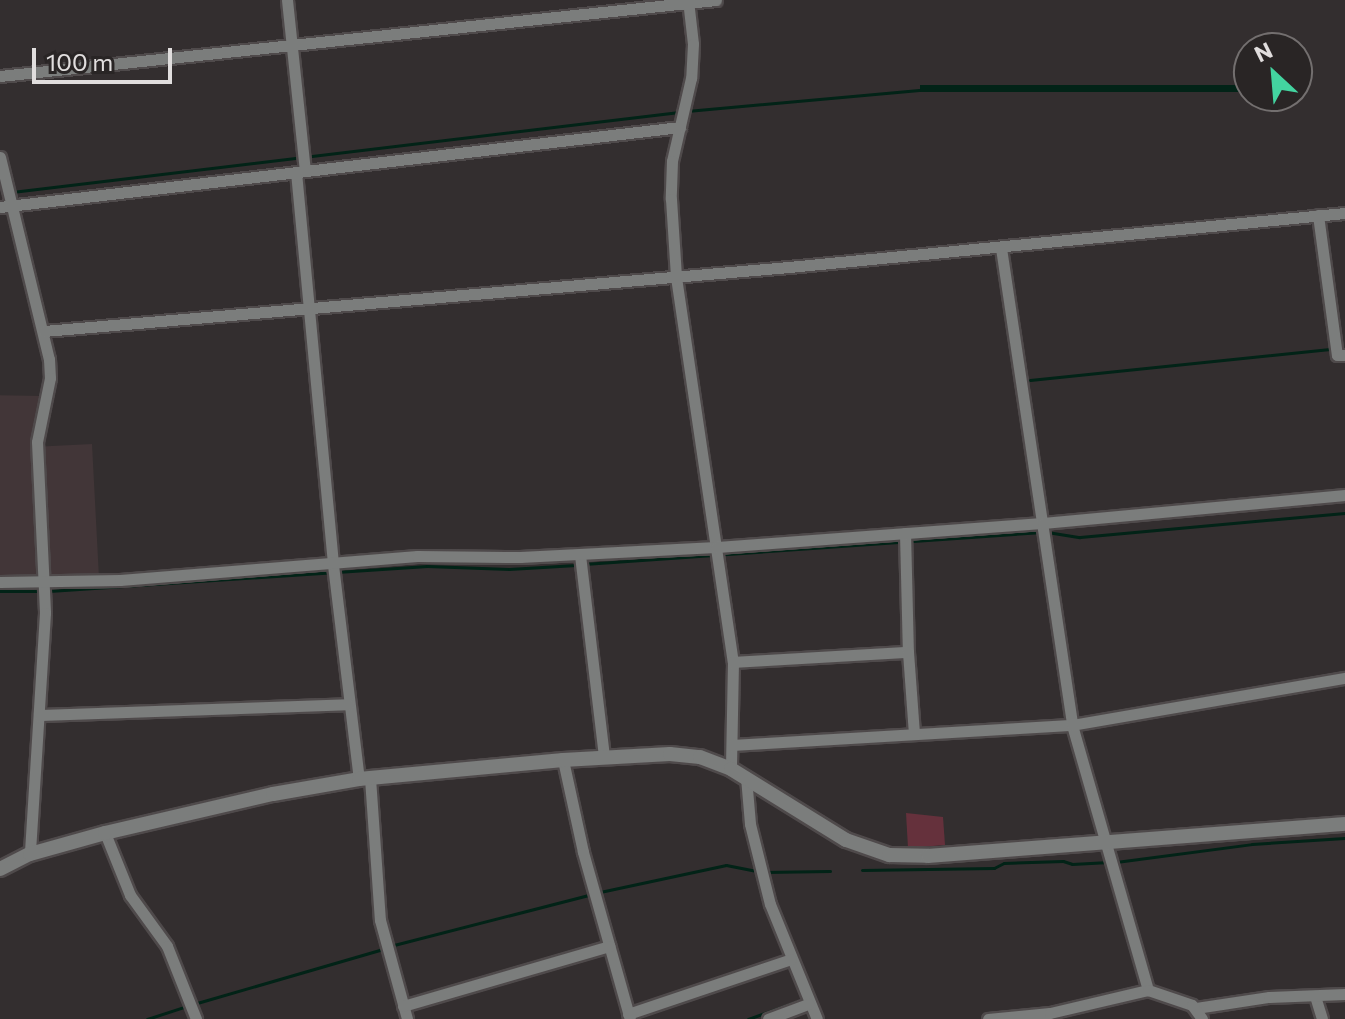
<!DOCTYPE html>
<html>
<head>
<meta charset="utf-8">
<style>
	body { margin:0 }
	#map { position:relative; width:1345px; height:1019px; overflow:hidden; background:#332e2f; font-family:Commissioner,sans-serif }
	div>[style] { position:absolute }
	.built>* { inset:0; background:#423638; transform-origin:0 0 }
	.green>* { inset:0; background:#65313c }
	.water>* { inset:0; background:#022317; transform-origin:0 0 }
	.stream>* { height:3px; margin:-1.5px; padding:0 1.5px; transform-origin:1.5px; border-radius:1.5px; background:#022317 }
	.roads { filter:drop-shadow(2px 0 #4f4a4b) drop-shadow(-2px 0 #4f4a4b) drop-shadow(0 2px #4f4a4b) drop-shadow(0 -2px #4f4a4b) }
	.minor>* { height:11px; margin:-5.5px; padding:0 5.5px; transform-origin:5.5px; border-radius:5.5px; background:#7b7d7c }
	.tertiary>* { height:14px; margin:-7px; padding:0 7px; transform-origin:7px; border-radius:7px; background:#7b7d7c }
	span { translate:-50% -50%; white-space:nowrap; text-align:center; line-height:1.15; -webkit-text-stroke:8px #292525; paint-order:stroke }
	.north { position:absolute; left:1233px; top:32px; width:80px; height:80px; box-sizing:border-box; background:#292525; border:2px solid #736f6f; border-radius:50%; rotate:334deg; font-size:22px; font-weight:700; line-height:32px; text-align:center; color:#e1dede }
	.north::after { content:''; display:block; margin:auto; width:28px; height:36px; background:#43d4a0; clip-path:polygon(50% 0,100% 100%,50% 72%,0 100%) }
	.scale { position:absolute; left:32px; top:48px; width:140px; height:36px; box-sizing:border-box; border:4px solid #e1dede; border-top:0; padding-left:10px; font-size:24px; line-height:28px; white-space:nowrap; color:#e1dede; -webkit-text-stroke:6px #292525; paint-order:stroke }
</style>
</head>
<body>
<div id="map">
	<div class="built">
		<div style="left:42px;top:396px;width:182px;height:42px;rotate:91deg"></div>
		<div style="left:92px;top:444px;width:133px;height:50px;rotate:87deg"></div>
	</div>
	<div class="green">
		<div style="clip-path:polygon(906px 813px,943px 817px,945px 845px,908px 848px)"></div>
	</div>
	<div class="water">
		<div style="left:1249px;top:85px;width:7px;height:329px;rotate:90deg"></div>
	</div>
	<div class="stream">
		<div style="left:687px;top:111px;width:233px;rotate:-5.2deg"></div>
		<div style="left:12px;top:192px;width:672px;rotate:-6.84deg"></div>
		<div style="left:1030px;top:380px;width:304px;rotate:-5.9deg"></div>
		<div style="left:1047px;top:532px;width:33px;rotate:9deg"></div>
		<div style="left:1080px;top:537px;width:266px;rotate:-5.2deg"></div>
		<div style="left:584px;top:564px;width:456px;rotate:-4deg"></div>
		<div style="left:0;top:591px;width:41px"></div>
		<div style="left:49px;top:591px;width:379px;rotate:-3.8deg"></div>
		<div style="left:427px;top:566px;width:82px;rotate:2.1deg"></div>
		<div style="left:509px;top:569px;width:67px;rotate:-3.4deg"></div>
		<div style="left:1336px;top:685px;width:9px;rotate:-6deg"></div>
		<div style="left:864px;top:743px;width:203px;rotate:-3.4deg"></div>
		<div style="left:1116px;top:862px;width:137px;rotate:-7.5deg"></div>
		<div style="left:1252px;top:844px;width:93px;rotate:-3.7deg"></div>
		<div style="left:862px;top:870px;width:132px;rotate:-0.9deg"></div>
		<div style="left:994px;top:868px;width:11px;rotate:-27deg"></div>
		<div style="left:1004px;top:863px;width:59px;rotate:-1.9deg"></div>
		<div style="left:1063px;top:861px;width:9px;rotate:18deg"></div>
		<div style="left:1072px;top:864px;width:37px;rotate:-3deg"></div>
		<div style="left:764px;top:872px;width:66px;rotate:-0.9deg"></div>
		<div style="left:600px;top:892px;width:129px;rotate:-12.1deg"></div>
		<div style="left:726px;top:865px;width:31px;rotate:11deg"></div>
		<div style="left:390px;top:946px;width:205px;rotate:-14.4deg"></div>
		<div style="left:197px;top:1003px;width:191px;rotate:-16.2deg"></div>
		<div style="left:147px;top:1019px;width:40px;rotate:-18deg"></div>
		<div style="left:748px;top:1019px;width:53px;rotate:-19.8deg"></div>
	</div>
	<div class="roads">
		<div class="minor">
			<div style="left:287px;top:0;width:172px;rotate:84deg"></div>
			<div style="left:688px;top:0;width:44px;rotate:83.5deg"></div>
			<div style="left:693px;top:44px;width:34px;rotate:93deg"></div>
			<div style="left:691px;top:78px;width:85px;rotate:102.9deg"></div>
			<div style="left:672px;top:161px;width:38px;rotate:92deg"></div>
			<div style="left:671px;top:199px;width:78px;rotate:86.3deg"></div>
			<div style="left:676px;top:277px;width:389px;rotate:81.6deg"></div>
			<div style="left:733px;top:662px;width:107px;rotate:91.1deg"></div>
			<div style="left:0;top:76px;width:720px;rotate:-6.06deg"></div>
			<div style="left:0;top:157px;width:208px;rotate:76.4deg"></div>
			<div style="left:49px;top:359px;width:19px;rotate:87deg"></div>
			<div style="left:50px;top:378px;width:65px;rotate:101.5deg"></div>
			<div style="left:37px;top:442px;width:171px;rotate:87.3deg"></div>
			<div style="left:45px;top:613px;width:241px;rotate:93.6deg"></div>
			<div style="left:296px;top:172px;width:395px;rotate:84.6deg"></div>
			<div style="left:333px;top:565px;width:216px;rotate:83.1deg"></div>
			<div style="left:0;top:207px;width:685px;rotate:-6.71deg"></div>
			<div style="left:1318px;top:215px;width:141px;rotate:82.3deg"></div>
			<div style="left:1337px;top:355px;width:8px"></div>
			<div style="left:1001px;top:248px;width:482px;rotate:81.5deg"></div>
			<div style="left:1072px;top:725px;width:276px;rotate:74deg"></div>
			<div style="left:44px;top:331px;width:748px;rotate:-4.91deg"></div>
			<div style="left:789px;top:267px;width:559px;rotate:-5.55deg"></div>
			<div style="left:905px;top:533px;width:119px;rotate:88.6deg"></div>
			<div style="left:580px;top:555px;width:203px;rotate:83.2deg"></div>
			<div style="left:0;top:582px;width:120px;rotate:-1deg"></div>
			<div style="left:120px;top:580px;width:298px;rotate:-4.6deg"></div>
			<div style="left:417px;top:556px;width:103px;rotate:0.6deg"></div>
			<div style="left:520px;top:557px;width:196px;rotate:-2.9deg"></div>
			<div style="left:716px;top:547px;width:328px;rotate:-4.2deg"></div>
			<div style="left:1043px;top:523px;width:303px;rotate:-5.3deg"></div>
			<div style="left:733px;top:662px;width:175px;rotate:-3.3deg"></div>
			<div style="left:908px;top:652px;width:82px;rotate:85.8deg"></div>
			<div style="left:39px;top:715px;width:310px;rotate:-2deg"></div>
			<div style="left:733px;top:745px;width:340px;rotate:-3.4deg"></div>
			<div style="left:1072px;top:725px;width:277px;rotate:-9.8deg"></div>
			<div style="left:563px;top:760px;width:94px;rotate:77.7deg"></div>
			<div style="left:583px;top:852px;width:173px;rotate:74.3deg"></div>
			<div style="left:746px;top:777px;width:47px;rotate:85.1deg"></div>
			<div style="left:750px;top:824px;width:82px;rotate:76deg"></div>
			<div style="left:770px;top:904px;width:124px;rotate:67.8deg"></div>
			<div style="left:370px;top:778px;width:142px;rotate:86deg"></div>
			<div style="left:380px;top:920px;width:103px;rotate:74.7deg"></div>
			<div style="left:105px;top:833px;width:67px;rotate:68deg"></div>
			<div style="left:130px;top:895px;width:63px;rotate:54deg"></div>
			<div style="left:167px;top:946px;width:79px;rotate:68.3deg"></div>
			<div style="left:1315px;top:996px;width:24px;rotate:73deg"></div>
			<div style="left:403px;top:1006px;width:215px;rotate:-16.2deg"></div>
			<div style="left:1196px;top:1008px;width:74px;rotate:-8.6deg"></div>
			<div style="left:1269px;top:997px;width:76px;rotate:-2.3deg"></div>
			<div style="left:628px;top:1014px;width:172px;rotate:-18.6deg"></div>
			<div style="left:768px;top:1019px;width:43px;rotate:-20.6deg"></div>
			<div style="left:988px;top:1019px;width:62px;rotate:-5.5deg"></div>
			<div style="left:1050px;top:1013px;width:101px;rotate:-13.2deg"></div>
			<div style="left:1148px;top:990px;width:46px;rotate:18.8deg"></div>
			<div style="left:1192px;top:1005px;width:17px;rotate:54deg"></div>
		</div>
		<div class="tertiary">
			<div style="left:0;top:869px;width:34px;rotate:-27deg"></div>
			<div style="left:30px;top:854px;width:78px;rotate:-15.6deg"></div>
			<div style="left:105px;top:833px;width:172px;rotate:-13.1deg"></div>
			<div style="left:273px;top:794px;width:87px;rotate:-9.9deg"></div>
			<div style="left:359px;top:779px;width:205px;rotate:-5.3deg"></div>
			<div style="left:563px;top:760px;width:107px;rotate:-3.2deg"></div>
			<div style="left:670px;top:754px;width:30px;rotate:6deg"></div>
			<div style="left:700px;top:757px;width:33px;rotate:21deg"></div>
			<div style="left:731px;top:769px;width:135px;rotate:31.7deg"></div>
			<div style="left:846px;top:840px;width:46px;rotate:19.2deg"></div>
			<div style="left:889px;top:855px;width:39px;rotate:1deg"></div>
			<div style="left:928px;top:856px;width:418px;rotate:-4.4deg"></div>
		</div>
	</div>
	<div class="north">N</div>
	<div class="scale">100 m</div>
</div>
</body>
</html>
